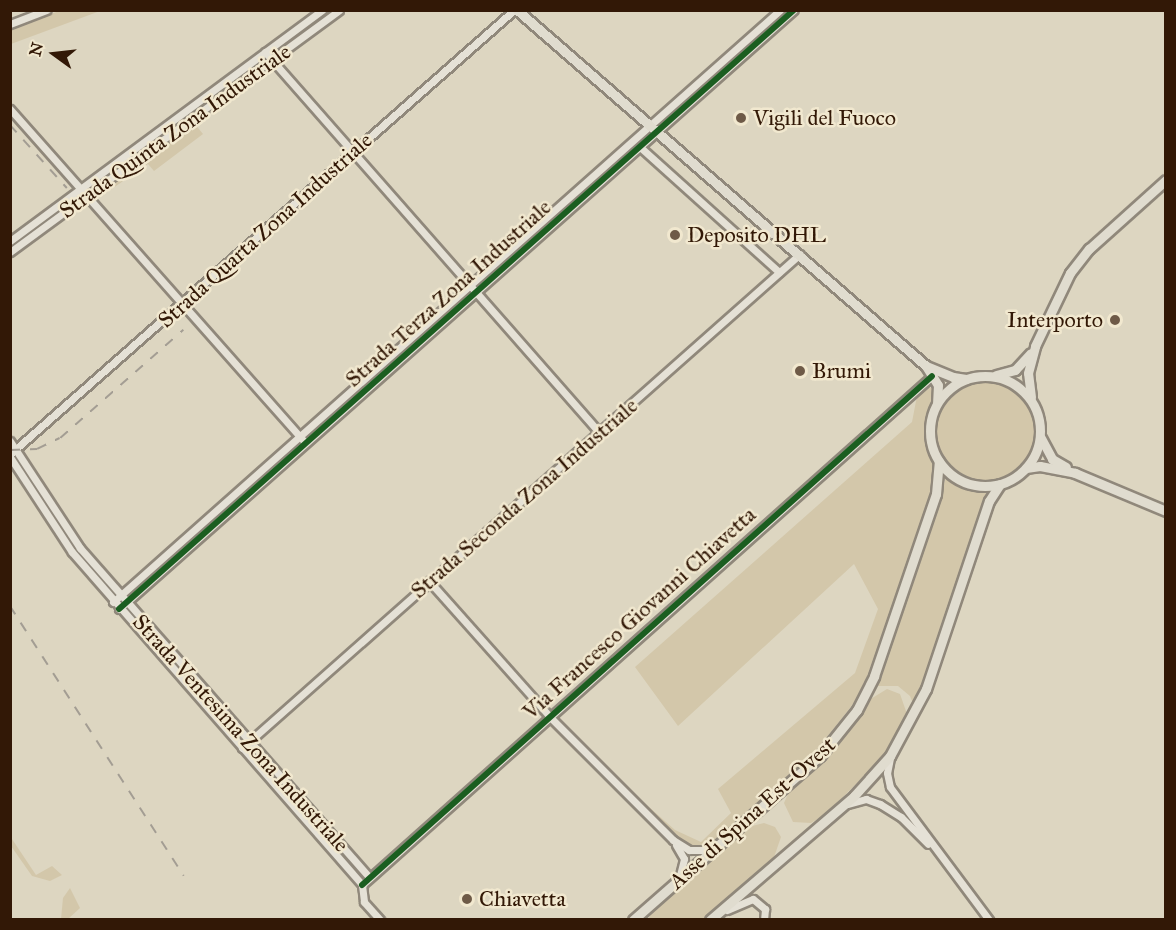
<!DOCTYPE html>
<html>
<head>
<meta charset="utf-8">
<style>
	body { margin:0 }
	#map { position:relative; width:1176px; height:930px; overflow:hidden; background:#ddd6c1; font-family:"IM FELL Great Primer",serif }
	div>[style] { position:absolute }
	.green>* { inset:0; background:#d3c7aa }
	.round { border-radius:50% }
	.roads { filter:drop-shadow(2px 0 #90887b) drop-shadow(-2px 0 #90887b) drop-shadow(0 2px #90887b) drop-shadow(0 -2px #90887b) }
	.minor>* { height:7px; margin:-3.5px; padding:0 3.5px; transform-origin:3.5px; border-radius:3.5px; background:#e5e1d6 }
	.major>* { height:9px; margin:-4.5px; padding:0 4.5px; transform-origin:4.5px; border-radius:4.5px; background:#e0dccf }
	.major>.ring { margin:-4.5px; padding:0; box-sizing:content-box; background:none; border:9px solid #e0dccf; border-radius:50% }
	.rail>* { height:1.5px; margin-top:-0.75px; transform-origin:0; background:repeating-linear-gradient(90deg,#a39d93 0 10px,transparent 0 20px) }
	.cycleway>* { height:6px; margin:-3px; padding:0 3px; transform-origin:3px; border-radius:3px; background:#1b5e20 }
	.dots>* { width:16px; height:16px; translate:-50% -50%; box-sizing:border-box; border:3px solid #f1e8cf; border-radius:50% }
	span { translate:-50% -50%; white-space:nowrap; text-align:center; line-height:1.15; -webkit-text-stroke:5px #f1e8cf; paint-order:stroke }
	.poi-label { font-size:22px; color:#321806 }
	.left { translate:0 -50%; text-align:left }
	.right { translate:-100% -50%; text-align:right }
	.street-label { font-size:22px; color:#321806 }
	.frame { position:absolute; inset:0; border:12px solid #321806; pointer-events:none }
	.north { position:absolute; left:24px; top:24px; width:60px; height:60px; -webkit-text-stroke:4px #f1e8cf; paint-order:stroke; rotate:285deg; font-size:16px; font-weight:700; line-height:24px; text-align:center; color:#321806 }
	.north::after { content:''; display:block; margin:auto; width:21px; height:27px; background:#321806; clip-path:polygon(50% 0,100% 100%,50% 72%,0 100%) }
</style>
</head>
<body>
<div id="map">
	<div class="green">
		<div style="clip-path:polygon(59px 11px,100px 11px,11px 44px,11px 29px)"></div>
		<div style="clip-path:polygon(194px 123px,203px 134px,154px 171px,148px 164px,97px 199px,97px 193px)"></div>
		<div class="round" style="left:934px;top:381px;width:102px;height:102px"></div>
		<div style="clip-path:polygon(928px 387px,934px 389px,934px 394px,924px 439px,935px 467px,933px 490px,861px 694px,811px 757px,710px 845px,698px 850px,685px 845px,615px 777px,675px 830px,701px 842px,731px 813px,718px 789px,855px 673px,878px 609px,854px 564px,678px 726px,635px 667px,912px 422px,917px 396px)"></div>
		<div style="clip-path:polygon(946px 478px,961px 488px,988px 492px,914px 706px,910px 696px,898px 686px,875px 686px)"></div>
		<div style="clip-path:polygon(887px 689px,900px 694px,907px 714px,884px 756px,826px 814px,811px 823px,793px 822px,784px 803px,791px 787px,838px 743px,869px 700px)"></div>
		<div style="clip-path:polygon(764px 823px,775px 827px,781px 837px,773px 860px,703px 919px,648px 920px,655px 905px,744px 828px)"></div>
		<div style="clip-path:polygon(10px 836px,36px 875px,52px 866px,62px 875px,50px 881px,32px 876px,11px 846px)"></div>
		<div style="clip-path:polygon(70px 888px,80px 908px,68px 919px,61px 919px,63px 898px)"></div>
	</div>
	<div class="roads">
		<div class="minor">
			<div style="left:10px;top:24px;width:39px;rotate:-21deg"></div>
			<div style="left:265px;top:52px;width:506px;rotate:48.69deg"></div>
			<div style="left:10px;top:109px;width:442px;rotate:48.5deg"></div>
			<div style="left:640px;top:147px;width:187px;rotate:42deg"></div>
			<div style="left:10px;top:241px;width:388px;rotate:-36.5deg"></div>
			<div style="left:10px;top:252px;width:408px;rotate:-36.3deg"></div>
			<div style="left:10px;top:441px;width:128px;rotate:56.8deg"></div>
			<div style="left:80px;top:548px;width:438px;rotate:48.7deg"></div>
			<div style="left:10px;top:454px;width:672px;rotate:-41.38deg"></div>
			<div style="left:10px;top:457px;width:113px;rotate:56.9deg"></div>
			<div style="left:72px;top:552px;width:442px;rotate:48.9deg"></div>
			<div style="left:429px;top:581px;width:182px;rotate:48.3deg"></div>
			<div style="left:550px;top:717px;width:174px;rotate:45deg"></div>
			<div style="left:673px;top:840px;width:19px;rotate:32deg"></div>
			<div style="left:689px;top:850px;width:23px"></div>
			<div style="left:113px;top:602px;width:892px;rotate:-41.59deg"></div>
			<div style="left:119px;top:609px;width:902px;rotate:-41.59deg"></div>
			<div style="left:242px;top:748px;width:745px;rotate:-41.52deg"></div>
			<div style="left:890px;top:758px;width:15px;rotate:101deg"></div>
			<div style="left:887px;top:773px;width:14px;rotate:78deg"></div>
			<div style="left:890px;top:787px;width:166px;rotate:53.3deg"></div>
			<div style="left:848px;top:804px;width:19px;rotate:-16deg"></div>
			<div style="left:866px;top:799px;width:15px;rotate:20deg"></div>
			<div style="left:880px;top:804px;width:25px;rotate:32deg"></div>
			<div style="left:901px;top:817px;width:38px;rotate:45deg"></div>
			<div style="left:676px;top:845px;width:16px;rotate:60deg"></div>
			<div style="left:684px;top:859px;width:21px;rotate:104deg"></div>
			<div style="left:362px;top:885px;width:764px;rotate:-41.76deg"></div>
			<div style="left:362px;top:885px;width:17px;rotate:83deg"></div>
			<div style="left:364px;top:902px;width:24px;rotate:48deg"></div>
			<div style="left:727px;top:910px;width:28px;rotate:-23deg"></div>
			<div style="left:753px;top:899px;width:16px;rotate:40deg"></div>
			<div style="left:765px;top:909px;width:11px;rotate:95deg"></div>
		</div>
		<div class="major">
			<div style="left:517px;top:10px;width:542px;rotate:41.04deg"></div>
			<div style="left:926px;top:366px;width:29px;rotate:22deg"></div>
			<div style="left:953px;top:377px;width:13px;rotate:9deg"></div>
			<div style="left:926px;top:366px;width:22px;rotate:58deg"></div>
			<div style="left:938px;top:385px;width:17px;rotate:93deg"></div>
			<div style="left:996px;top:375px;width:20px;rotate:-15deg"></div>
			<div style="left:1015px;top:370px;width:23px;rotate:-47deg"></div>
			<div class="ring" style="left:930px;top:376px;width:101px;height:101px"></div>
			<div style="left:1031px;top:397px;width:24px;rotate:-97deg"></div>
			<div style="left:1028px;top:373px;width:28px;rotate:-75deg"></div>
			<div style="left:1035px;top:346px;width:81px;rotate:-64.4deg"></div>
			<div style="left:1070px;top:273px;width:31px;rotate:-52deg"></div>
			<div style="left:1089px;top:249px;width:103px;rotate:-41.9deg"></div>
			<div style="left:1041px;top:438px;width:24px;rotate:62deg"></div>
			<div style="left:1052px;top:459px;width:16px;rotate:30deg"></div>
			<div style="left:1026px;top:468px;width:14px;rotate:-8deg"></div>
			<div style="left:1040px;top:466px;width:36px;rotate:11deg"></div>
			<div style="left:1075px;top:473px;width:99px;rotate:22.7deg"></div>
			<div style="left:633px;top:920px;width:249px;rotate:-41.3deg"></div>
			<div style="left:820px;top:756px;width:59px;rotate:-51.2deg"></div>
			<div style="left:857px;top:710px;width:38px;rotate:-63deg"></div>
			<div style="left:874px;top:676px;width:192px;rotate:-71.2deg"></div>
			<div style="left:936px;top:494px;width:33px;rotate:-85deg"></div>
			<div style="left:710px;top:920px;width:190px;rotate:-40.7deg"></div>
			<div style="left:854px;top:796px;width:54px;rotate:-48deg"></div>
			<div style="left:890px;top:756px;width:76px;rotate:-61.8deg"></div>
			<div style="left:926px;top:689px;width:198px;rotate:-71.5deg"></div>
			<div style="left:989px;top:501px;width:20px;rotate:-57deg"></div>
		</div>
	</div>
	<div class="rail">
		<div style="left:10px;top:125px;width:85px;rotate:47.9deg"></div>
		<div style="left:10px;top:450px;width:27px;rotate:-2deg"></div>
		<div style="left:37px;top:449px;width:25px;rotate:-26deg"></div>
		<div style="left:60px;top:438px;width:164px;rotate:-41.3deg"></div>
		<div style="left:10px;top:606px;width:321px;rotate:57.2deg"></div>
	</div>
	<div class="cycleway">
		<div style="left:119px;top:609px;width:902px;rotate:-41.59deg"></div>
		<div style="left:362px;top:885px;width:764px;rotate:-41.76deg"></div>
	</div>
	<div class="dots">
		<div style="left:741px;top:118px;background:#6e5a47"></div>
		<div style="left:675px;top:235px;background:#6e5a47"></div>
		<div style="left:1115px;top:320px;background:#6e5a47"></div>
		<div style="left:800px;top:371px;background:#6e5a47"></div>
		<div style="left:467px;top:899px;background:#6e5a47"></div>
	</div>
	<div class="poi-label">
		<span class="left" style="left:753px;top:118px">Vigili del Fuoco</span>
		<span class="left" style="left:687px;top:235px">Deposito DHL</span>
		<span class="right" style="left:1103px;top:320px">Interporto</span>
		<span class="left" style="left:812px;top:371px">Brumi</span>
		<span class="left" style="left:479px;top:899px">Chiavetta</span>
	</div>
	<div class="street-label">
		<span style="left:175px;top:131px;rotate:-36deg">Strada Quinta Zona Industriale</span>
		<span style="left:265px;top:230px;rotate:-42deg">Strada Quarta Zona Industriale</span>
		<span style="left:448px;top:293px;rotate:-42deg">Strada Terza Zona Industriale</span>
		<span style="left:524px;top:498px;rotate:-41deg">Strada Seconda Zona Industriale</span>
		<span style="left:639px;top:613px;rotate:-42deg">Via Francesco Giovanni Chiavetta</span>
		<span style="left:241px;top:733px;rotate:48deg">Strada Ventesima Zona Industriale</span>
		<span style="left:752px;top:813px;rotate:-42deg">Asse di Spina Est-Ovest</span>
	</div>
	<div class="frame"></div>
	<div class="north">N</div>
</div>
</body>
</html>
